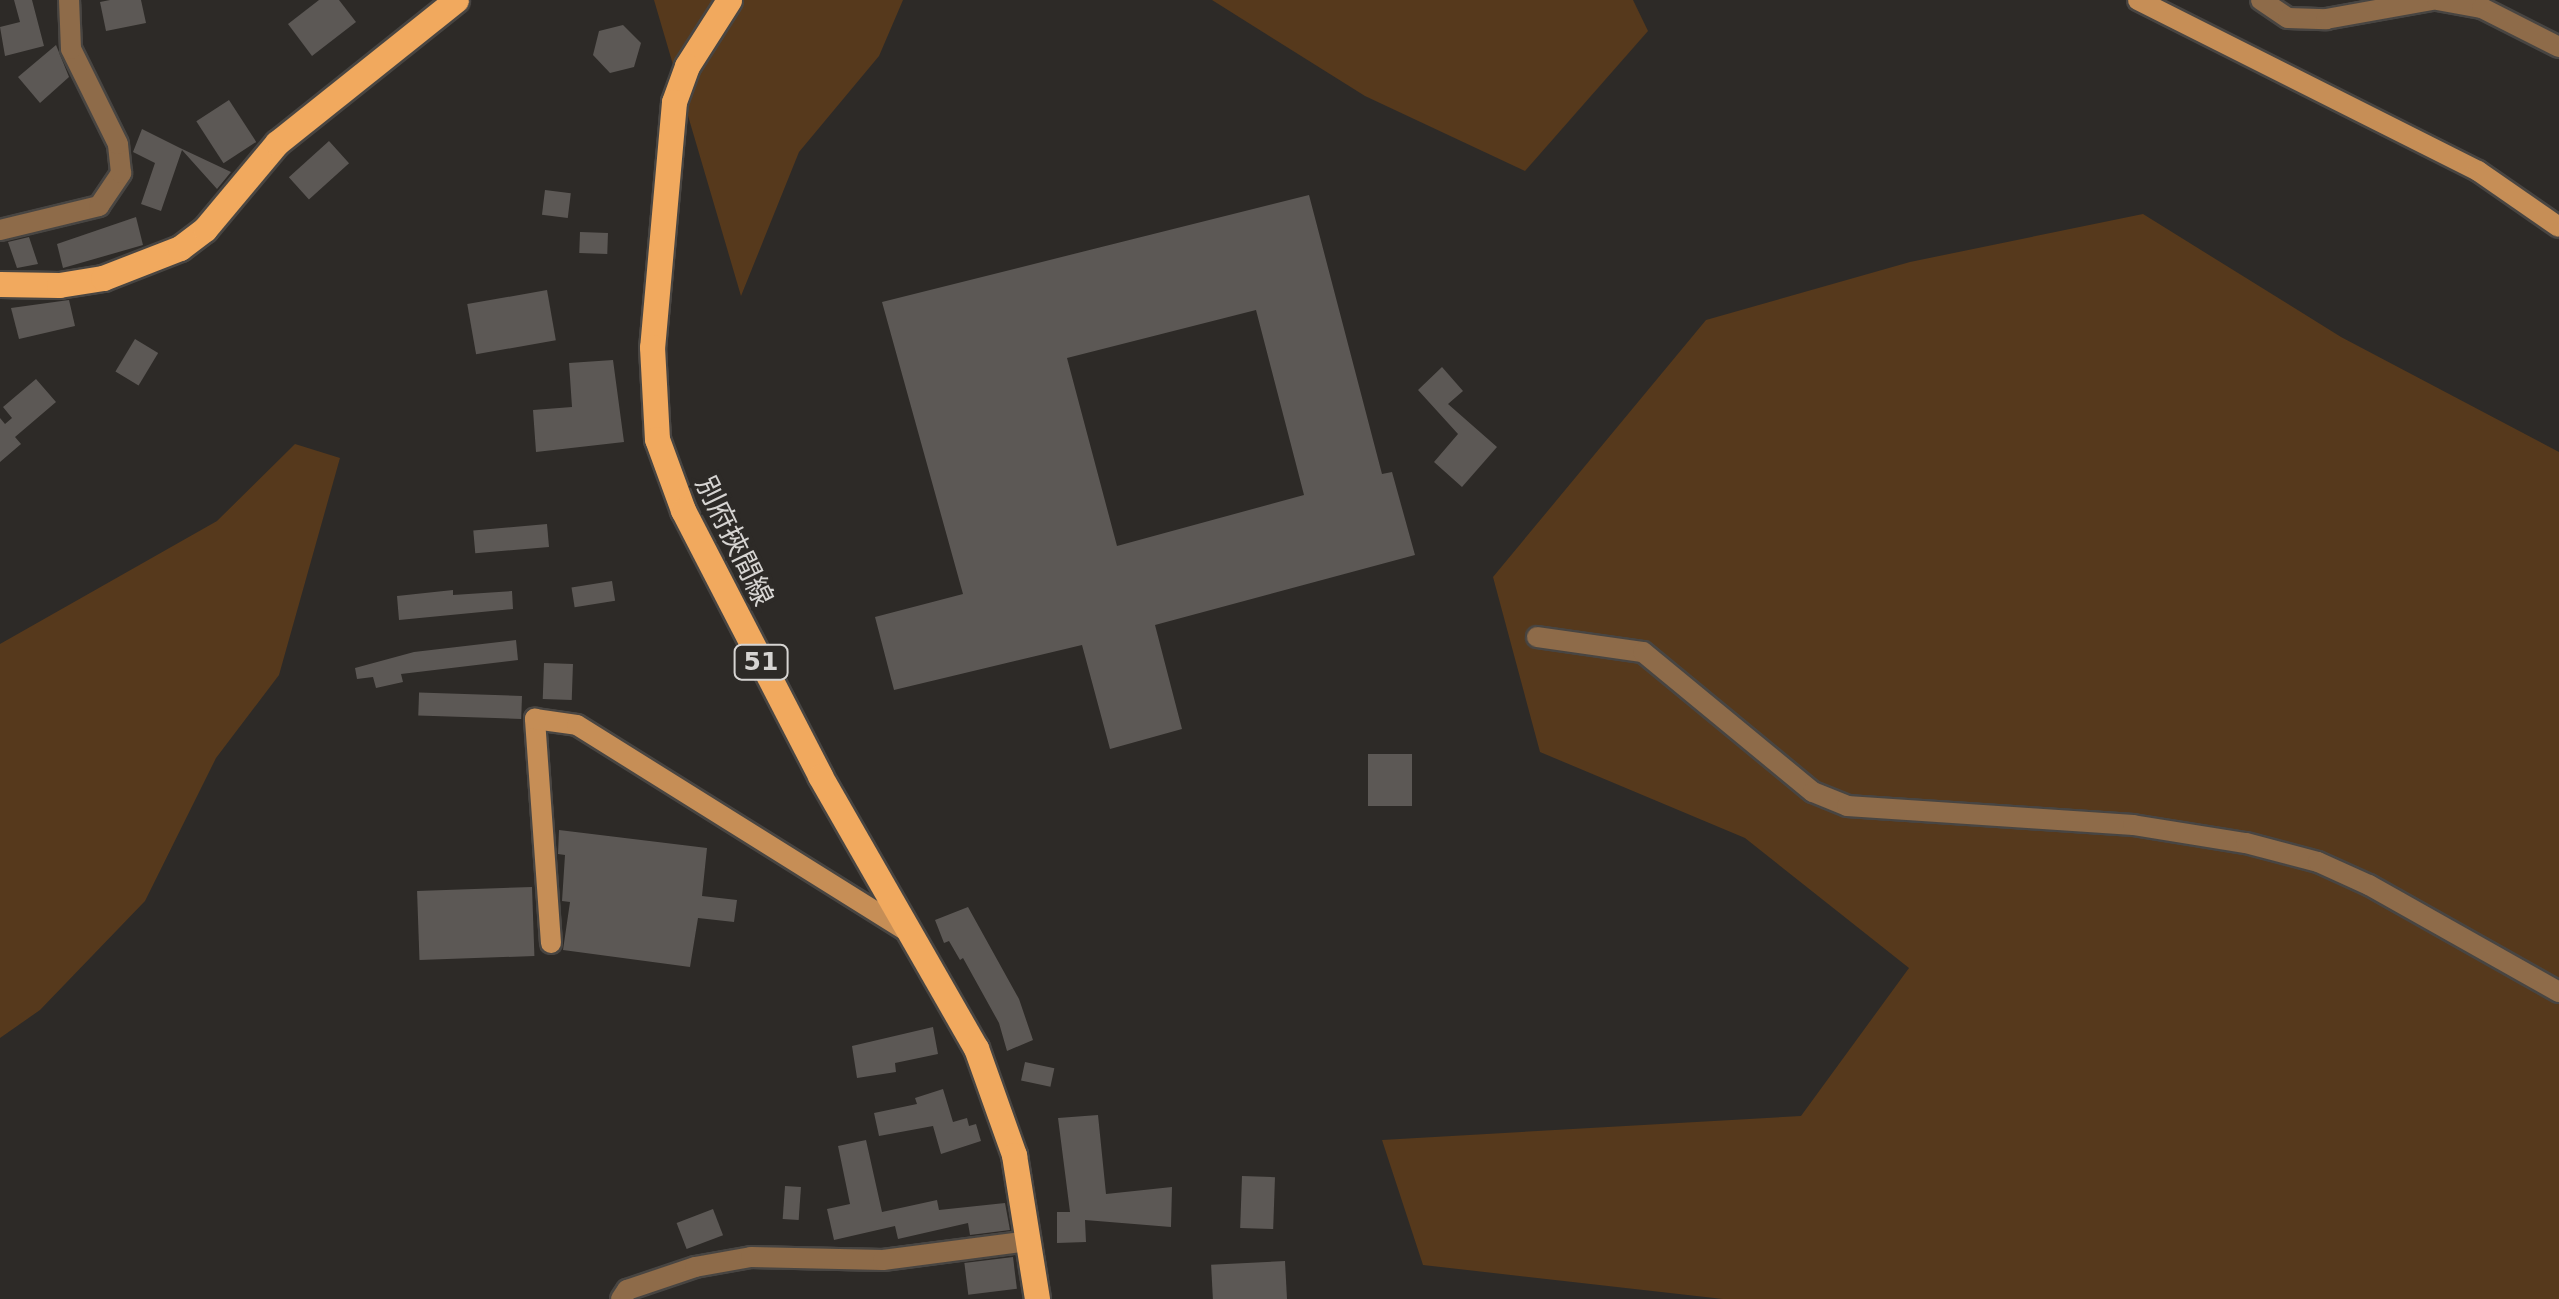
<!DOCTYPE html>
<html>
<head>
<meta charset="utf-8">
<style>
	body { margin:0 }
	#map { position:relative; width:2559px; height:1299px; overflow:hidden; background:#2d2a27; font-family:"DejaVu Sans","Noto Sans JP",sans-serif }
	div>[style] { position:absolute }
	.green>* { inset:0; background:#56391c }
	.building>* { inset:0; background:#5c5855; transform-origin:0 0 }
	.roads { filter:drop-shadow(2px 0 #484542) drop-shadow(-2px 0 #484542) drop-shadow(0 2px #484542) drop-shadow(0 -2px #484542) }
	.street>* { height:20px; margin:-10px; padding:0 10px; transform-origin:10px; border-radius:10px; background:#8e6b49 }
	.secondary>* { height:20px; margin:-10px; padding:0 10px; transform-origin:10px; border-radius:10px; background:#c68e56 }
	.primary>* { height:25px; margin:-12.5px; padding:0 12.5px; transform-origin:12.5px; border-radius:12.5px; background:#f1a95e }
	span { translate:-50% -50%; white-space:nowrap; text-align:center; line-height:1.15; -webkit-text-stroke:8px #2d2a27; paint-order:stroke }
	.shield-label span { padding:2px 8px; background:#2d2a27; border:2px solid; border-radius:8px; -webkit-text-stroke-width:0 }
	.shield-label { font-size:25px; color:#d6d4d2; font-weight:700 }
	.street-label { font-size:28px; color:#d6d4d2 }
</style>
</head>
<body>
<div id="map">
	<div class="green">
		<div style="clip-path:polygon(654px 0,903px 0,879px 56px,799px 152px,741px 296px)"></div>
		<div style="clip-path:polygon(1212px 0,1633px 0,1648px 31px,1525px 171px,1365px 96px)"></div>
		<div style="clip-path:polygon(2143px 214px,2341px 337px,2559px 452px,2559px 1299px,1723px 1299px,1423px 1265px,1382px 1140px,1801px 1116px,1909px 968px,1745px 838px,1540px 752px,1493px 577px,1706px 320px,1910px 262px)"></div>
		<div style="clip-path:polygon(295px 444px,340px 458px,279px 675px,216px 758px,145px 901px,40px 1010px,0 1038px,0 644px,217px 521px)"></div>
	</div>
	<div class="building">
		<div style="clip-path:polygon(14px 0,32px 0,44px 46px,5px 56px,0 27px,20px 22px)"></div>
		<div style="clip-path:polygon(110px 0,141px 0,146px 23px,106px 31px,100px 2px)"></div>
		<div style="clip-path:polygon(319px 0,339px 0,356px 22px,312px 56px,288px 24px)"></div>
		<div style="clip-path:polygon(623px 25px,641px 43px,634px 67px,610px 73px,593px 55px,599px 31px)"></div>
		<div style="clip-path:polygon(56px 45px,69px 77px,40px 103px,18px 77px)"></div>
		<div style="left:229px;top:100px;width:50px;height:39px;rotate:57deg"></div>
		<div style="clip-path:polygon(142px 129px,180px 148px,231px 172px,217px 189px,182px 150px,161px 211px,141px 204px,155px 163px,133px 152px)"></div>
		<div style="left:329px;top:141px;width:30px;height:54px;rotate:48deg"></div>
		<div style="left:545px;top:190px;width:26px;height:25px;rotate:7deg"></div>
		<div style="clip-path:polygon(evenodd,1309px 195px,1382px 474px,1392px 472px,1415px 555px,1155px 625px,1182px 729px,1110px 749px,1082px 645px,894px 690px,875px 617px,963px 594px,882px 302px,1309px 195px,1256px 310px,1304px 495px,1117px 546px,1067px 358px,1256px 310px)"></div>
		<div style="clip-path:polygon(136px 217px,143px 245px,63px 268px,57px 244px)"></div>
		<div style="left:580px;top:232px;width:28px;height:21px;rotate:2deg"></div>
		<div style="clip-path:polygon(29px 237px,38px 264px,17px 268px,8px 242px)"></div>
		<div style="left:547px;top:290px;width:51px;height:81px;rotate:80deg"></div>
		<div style="clip-path:polygon(69px 300px,75px 326px,19px 339px,11px 308px)"></div>
		<div style="left:135px;top:339px;width:27px;height:38px;rotate:31deg"></div>
		<div style="clip-path:polygon(613px 360px,624px 442px,536px 452px,533px 410px,572px 407px,569px 363px)"></div>
		<div style="clip-path:polygon(1442px 367px,1463px 391px,1448px 404px,1497px 447px,1462px 487px,1434px 462px,1458px 434px,1418px 390px)"></div>
		<div style="clip-path:polygon(36px 379px,56px 402px,15px 437px,21px 444px,0 462px,0 418px,5px 424px,12px 418px,3px 407px)"></div>
		<div style="left:547px;top:524px;width:23px;height:74px;rotate:85deg"></div>
		<div style="left:612px;top:581px;width:20px;height:41px;rotate:81deg"></div>
		<div style="clip-path:polygon(453px 590px,453px 595px,512px 591px,513px 609px,399px 620px,397px 596px)"></div>
		<div style="clip-path:polygon(516px 640px,518px 660px,401px 674px,403px 682px,376px 688px,373px 677px,357px 679px,355px 668px,414px 652px)"></div>
		<div style="left:544px;top:663px;width:29px;height:36px;rotate:2deg"></div>
		<div style="left:522px;top:696px;width:23px;height:103px;rotate:92deg"></div>
		<div style="left:1368px;top:754px;width:44px;height:52px"></div>
		<div style="clip-path:polygon(559px 830px,707px 848px,702px 896px,737px 900px,734px 922px,698px 918px,690px 967px,563px 950px,570px 902px,562px 901px,565px 855px,558px 854px)"></div>
		<div style="left:532px;top:887px;width:69px;height:115px;rotate:88deg"></div>
		<div style="clip-path:polygon(968px 907px,1019px 999px,1033px 1040px,1007px 1051px,999px 1023px,963px 958px,960px 960px,949px 941px,944px 943px,935px 920px)"></div>
		<div style="clip-path:polygon(933px 1027px,938px 1054px,895px 1063px,896px 1072px,857px 1078px,852px 1046px)"></div>
		<div style="left:1025px;top:1062px;width:30px;height:19px;rotate:12deg"></div>
		<div style="clip-path:polygon(943px 1089px,953px 1122px,967px 1118px,969px 1126px,976px 1124px,981px 1141px,941px 1154px,933px 1126px,879px 1136px,874px 1113px,917px 1104px,915px 1098px)"></div>
		<div style="clip-path:polygon(1098px 1115px,1106px 1194px,1172px 1187px,1171px 1227px,1085px 1220px,1086px 1242px,1057px 1243px,1057px 1212px,1070px 1212px,1058px 1118px)"></div>
		<div style="clip-path:polygon(866px 1140px,882px 1212px,937px 1200px,939px 1210px,1005px 1203px,1010px 1230px,970px 1235px,968px 1223px,898px 1239px,895px 1226px,834px 1240px,827px 1209px,850px 1204px,838px 1146px)"></div>
		<div style="left:1242px;top:1176px;width:33px;height:52px;rotate:2deg"></div>
		<div style="left:785px;top:1186px;width:16px;height:33px;rotate:4deg"></div>
		<div style="left:713px;top:1209px;width:28px;height:39px;rotate:69deg"></div>
		<div style="left:1013px;top:1257px;width:32px;height:49px;rotate:83deg"></div>
		<div style="left:1285px;top:1261px;width:38px;height:74px;rotate:87deg"></div>
	</div>
	<div class="roads">
		<div class="street">
			<div style="left:2261px;top:0;width:32px;rotate:34deg"></div>
			<div style="left:2288px;top:18px;width:38px;rotate:2deg"></div>
			<div style="left:2326px;top:19px;width:108px;rotate:-10.2deg"></div>
			<div style="left:2437px;top:0;width:46px;rotate:10.1deg"></div>
			<div style="left:2482px;top:8px;width:86px;rotate:26.9deg"></div>
			<div style="left:0;top:230px;width:102px;rotate:-13.6deg"></div>
			<div style="left:99px;top:206px;width:40px;rotate:-56deg"></div>
			<div style="left:121px;top:173px;width:29px;rotate:-96deg"></div>
			<div style="left:118px;top:144px;width:106px;rotate:-116.3deg"></div>
			<div style="left:71px;top:49px;width:49px;rotate:-92.3deg"></div>
			<div style="left:1537px;top:637px;width:107px;rotate:8.1deg"></div>
			<div style="left:1643px;top:652px;width:220px;rotate:39.5deg"></div>
			<div style="left:1813px;top:792px;width:37px;rotate:22deg"></div>
			<div style="left:1847px;top:806px;width:287px;rotate:3.8deg"></div>
			<div style="left:2133px;top:825px;width:114px;rotate:9.1deg"></div>
			<div style="left:2246px;top:843px;width:74px;rotate:14.8deg"></div>
			<div style="left:2318px;top:862px;width:56px;rotate:24.3deg"></div>
			<div style="left:2369px;top:885px;width:218px;rotate:29.4deg"></div>
			<div style="left:621px;top:1299px;width:11px;rotate:-56deg"></div>
			<div style="left:627px;top:1290px;width:72px;rotate:-18.7deg"></div>
			<div style="left:695px;top:1267px;width:57px;rotate:-10.1deg"></div>
			<div style="left:751px;top:1257px;width:132px;rotate:1.3deg"></div>
			<div style="left:883px;top:1260px;width:148px;rotate:-7.4deg"></div>
		</div>
		<div class="secondary">
			<div style="left:2138px;top:0;width:381px;rotate:26.7deg"></div>
			<div style="left:2478px;top:171px;width:98px;rotate:34.7deg"></div>
			<div style="left:551px;top:943px;width:225px;rotate:-94.1deg"></div>
			<div style="left:535px;top:719px;width:42px;rotate:8.1deg"></div>
			<div style="left:577px;top:725px;width:390px;rotate:32deg"></div>
		</div>
		<div class="primary">
			<div style="left:729px;top:0;width:78px;rotate:122.5deg"></div>
			<div style="left:687px;top:66px;width:38px;rotate:110deg"></div>
			<div style="left:674px;top:102px;width:246px;rotate:95.1deg"></div>
			<div style="left:652px;top:347px;width:92px;rotate:86.9deg"></div>
			<div style="left:657px;top:439px;width:76px;rotate:69.9deg"></div>
			<div style="left:683px;top:510px;width:299px;rotate:62.7deg"></div>
			<div style="left:820px;top:776px;width:314px;rotate:60.2deg"></div>
			<div style="left:976px;top:1048px;width:114px;rotate:70.4deg"></div>
			<div style="left:1014px;top:1155px;width:146px;rotate:80.9deg"></div>
			<div style="left:0;top:284px;width:59px;rotate:1deg"></div>
			<div style="left:59px;top:285px;width:45px;rotate:-9deg"></div>
			<div style="left:103px;top:278px;width:83px;rotate:-21.3deg"></div>
			<div style="left:180px;top:248px;width:31px;rotate:-37deg"></div>
			<div style="left:205px;top:229px;width:112px;rotate:-50.1deg"></div>
			<div style="left:277px;top:143px;width:229px;rotate:-38.6deg"></div>
		</div>
	</div>
	<div class="shield-label">
		<span style="left:761px;top:662px">51</span>
	</div>
	<div class="street-label">
		<span style="left:734px;top:541px;rotate:64deg">別府挾間線</span>
	</div>
</div>
</body>
</html>
